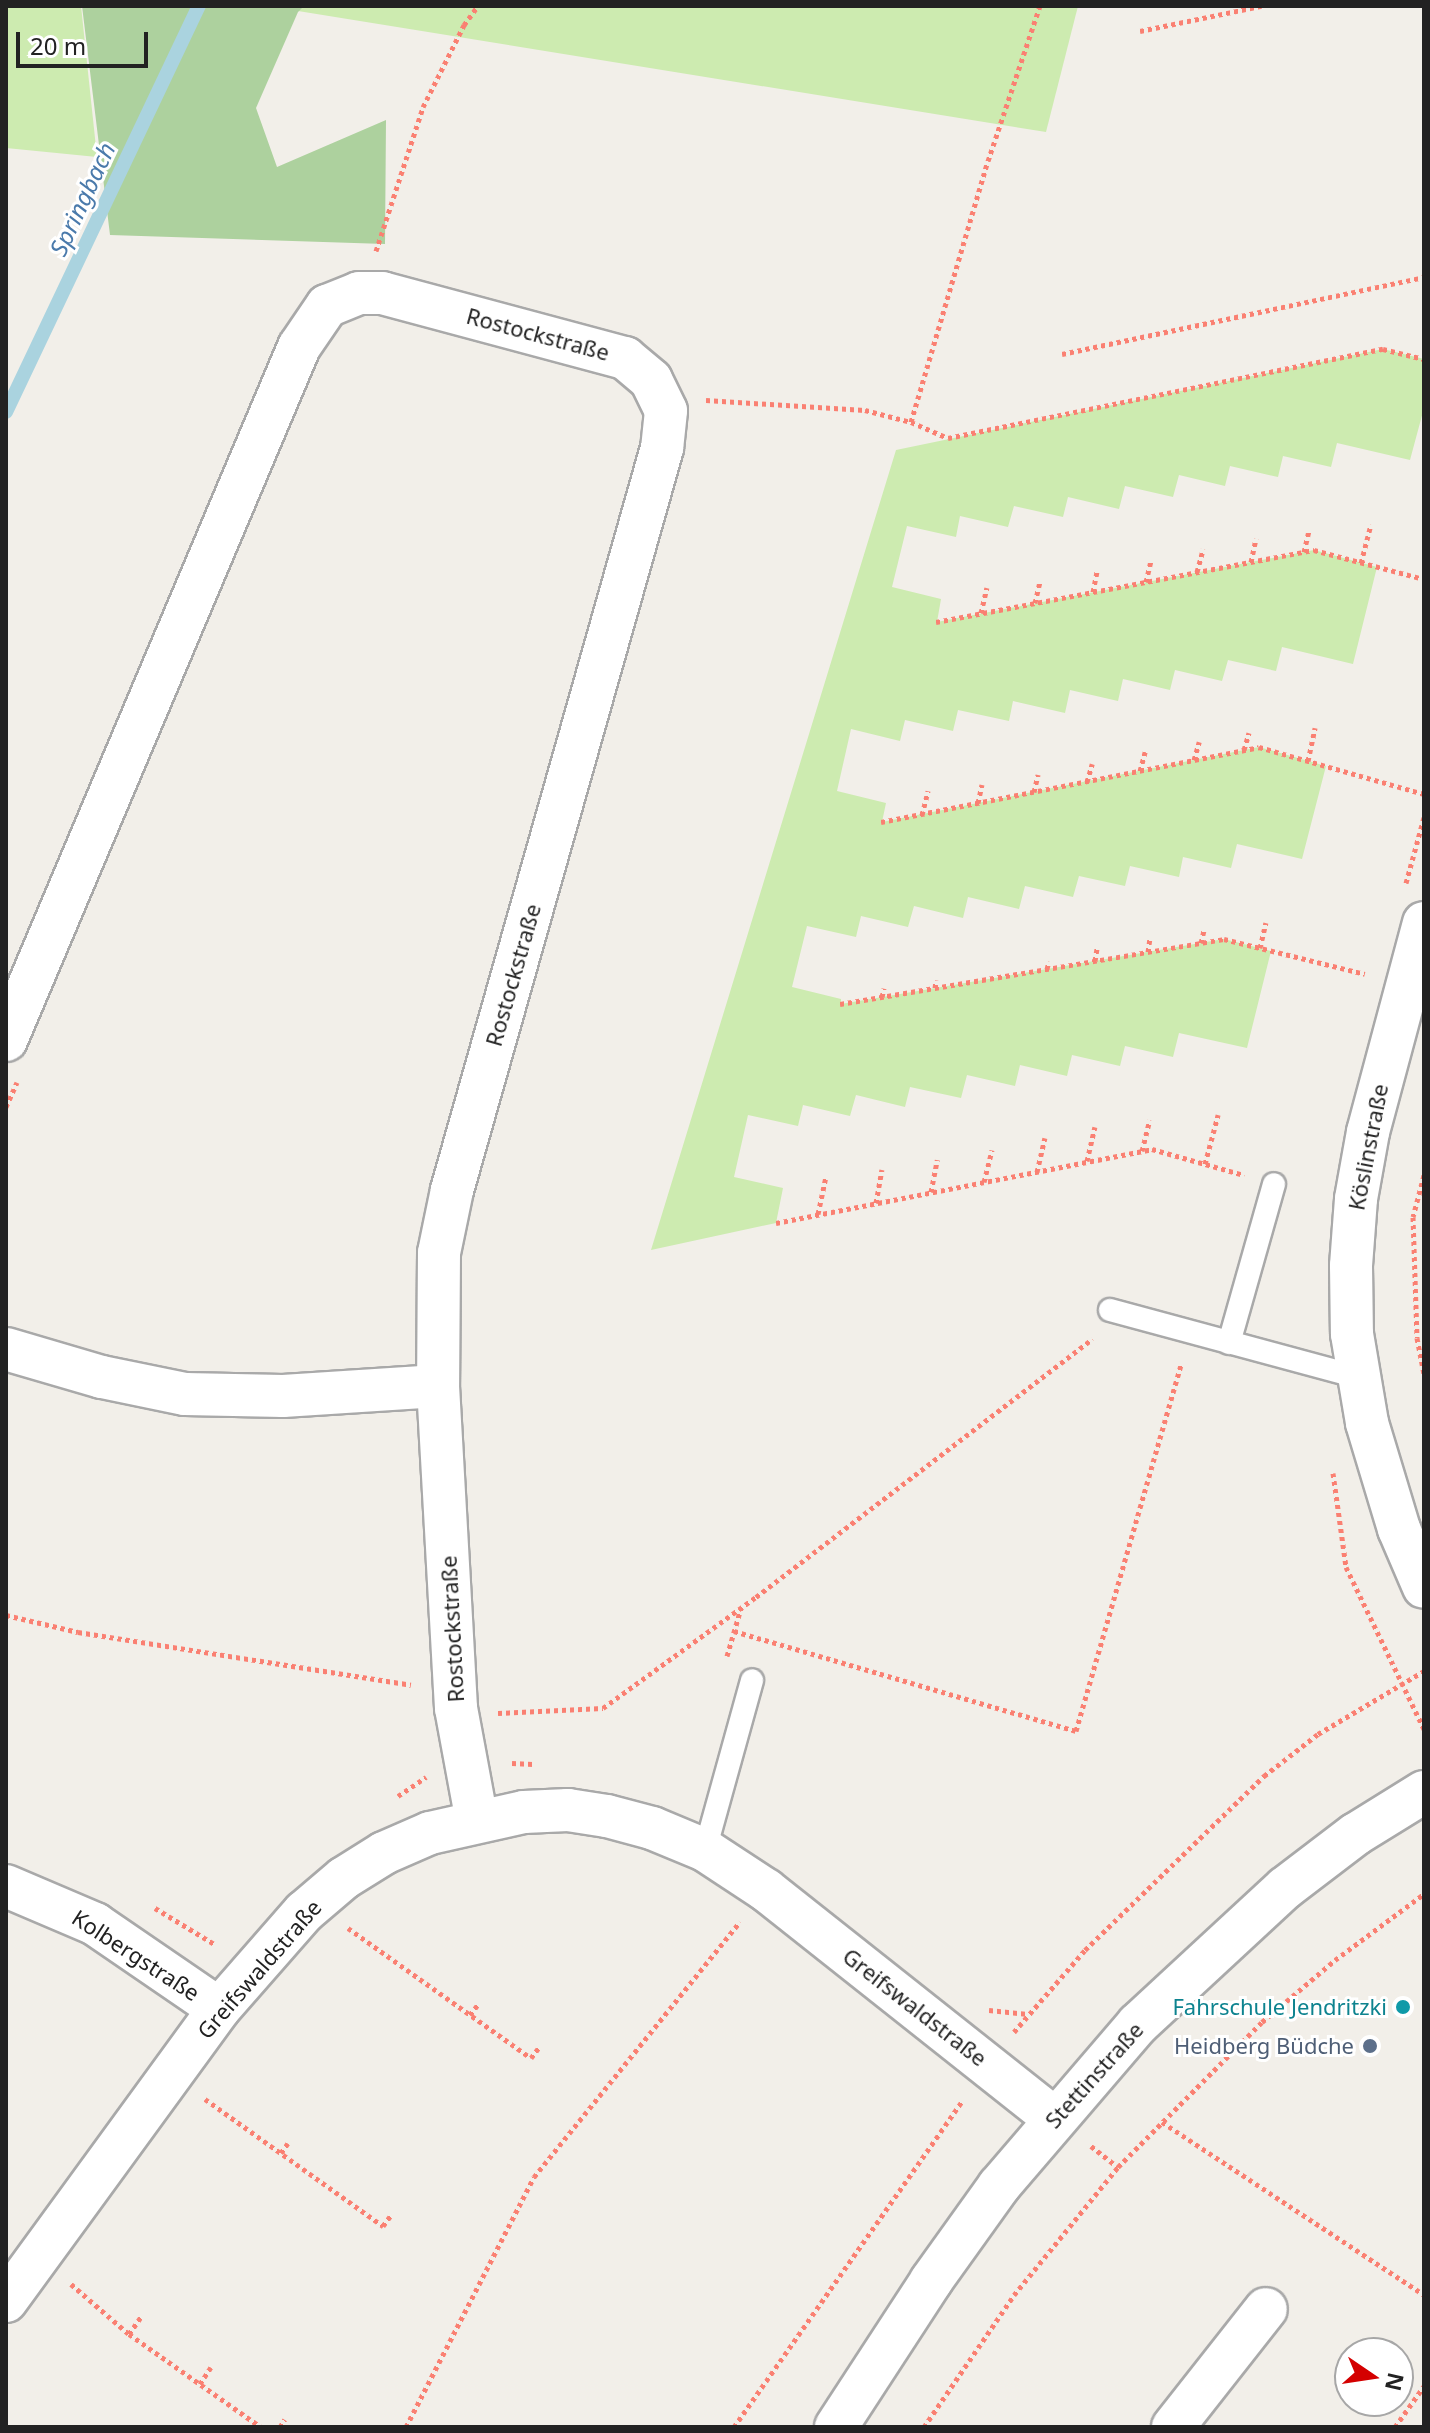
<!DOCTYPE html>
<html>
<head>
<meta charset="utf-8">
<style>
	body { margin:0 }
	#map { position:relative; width:1430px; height:2433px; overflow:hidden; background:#f2efe9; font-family:"Noto Sans",sans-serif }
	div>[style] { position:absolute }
	.grass>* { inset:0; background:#cdebb0 }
	.forest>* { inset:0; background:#add19e }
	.stream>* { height:14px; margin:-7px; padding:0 7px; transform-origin:7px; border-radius:7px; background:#aad3df }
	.path>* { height:5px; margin-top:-2.5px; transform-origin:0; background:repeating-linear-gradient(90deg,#fa8072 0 4px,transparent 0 8px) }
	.roads { filter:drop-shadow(2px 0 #a9a9a9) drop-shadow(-2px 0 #a9a9a9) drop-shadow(0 2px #a9a9a9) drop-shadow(0 -2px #a9a9a9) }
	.service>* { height:22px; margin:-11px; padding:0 11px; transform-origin:11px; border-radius:11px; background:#fff }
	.minor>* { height:42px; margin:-21px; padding:0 21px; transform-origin:21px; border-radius:21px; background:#fff }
	.dots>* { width:22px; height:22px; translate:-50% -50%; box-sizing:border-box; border:4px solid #fff; border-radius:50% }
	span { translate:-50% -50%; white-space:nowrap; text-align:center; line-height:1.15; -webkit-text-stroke:6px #fff; paint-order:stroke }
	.street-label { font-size:22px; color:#222 }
	.culture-label { font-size:22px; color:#0d838f }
	.right { translate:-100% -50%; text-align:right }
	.service-label { font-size:22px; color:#4e5e75 }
	.water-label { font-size:24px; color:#4a7aab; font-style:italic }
	.frame { position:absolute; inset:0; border:8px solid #222; pointer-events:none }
	.north { position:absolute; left:1334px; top:2337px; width:80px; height:80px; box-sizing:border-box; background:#fff; border:2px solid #a7a7a7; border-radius:50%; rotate:103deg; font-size:22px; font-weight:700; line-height:32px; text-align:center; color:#222 }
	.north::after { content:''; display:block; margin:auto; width:28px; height:36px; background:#d40000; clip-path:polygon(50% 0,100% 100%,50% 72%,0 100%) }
	.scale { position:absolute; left:16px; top:32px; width:132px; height:36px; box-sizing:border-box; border:4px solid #222; border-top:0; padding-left:10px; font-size:24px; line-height:28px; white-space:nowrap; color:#222; -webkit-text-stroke:6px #fff; paint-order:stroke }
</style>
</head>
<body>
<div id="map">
	<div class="grass">
		<div style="clip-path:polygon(6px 6px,81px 6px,97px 157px,6px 148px)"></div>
		<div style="clip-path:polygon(304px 6px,1078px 6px,1046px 132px,298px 11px)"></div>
		<div style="clip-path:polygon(1383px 349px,1424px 359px,1424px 408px,1410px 460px,1337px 443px,1331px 467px,1283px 456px,1278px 477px,1230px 466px,1225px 486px,1179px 475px,1173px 497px,1125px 486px,1119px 509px,1068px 497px,1063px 517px,1014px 506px,1008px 527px,960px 516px,956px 537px,907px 526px,892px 587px,941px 599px,937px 622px,1314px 550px,1377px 567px,1353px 664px,1282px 647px,1276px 671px,1228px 660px,1222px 681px,1175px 670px,1170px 690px,1123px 679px,1118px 701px,1070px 690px,1065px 713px,1013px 701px,1009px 721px,958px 710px,953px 731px,905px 720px,900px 741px,851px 729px,837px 791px,886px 803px,882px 822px,1259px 747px,1326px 766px,1302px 859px,1237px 844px,1231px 868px,1183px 857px,1179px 877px,1130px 866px,1125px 886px,1079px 876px,1073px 897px,1025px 886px,1019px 909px,968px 897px,963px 918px,914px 906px,908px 927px,861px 916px,856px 937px,807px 926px,792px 987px,841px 999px,841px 1004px,1224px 939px,1271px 951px,1247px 1048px,1179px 1033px,1173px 1057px,1125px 1046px,1120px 1066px,1072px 1055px,1067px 1076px,1020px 1065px,1015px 1086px,967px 1075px,961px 1098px,910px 1087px,905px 1107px,856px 1095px,850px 1116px,803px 1105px,798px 1126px,748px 1115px,734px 1177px,783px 1188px,776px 1223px,651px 1250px,896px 450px)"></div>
	</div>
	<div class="forest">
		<div style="clip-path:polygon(82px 6px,304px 6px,298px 12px,256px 108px,277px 167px,386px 120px,385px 244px,110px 235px)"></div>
	</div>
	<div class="stream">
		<div style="left:6px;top:412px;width:450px;rotate:-64.6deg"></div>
	</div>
	<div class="path">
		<div style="left:1140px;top:31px;width:124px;rotate:-11.7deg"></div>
		<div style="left:376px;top:251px;width:151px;rotate:-71.9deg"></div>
		<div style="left:423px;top:107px;width:92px;rotate:-63.4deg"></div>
		<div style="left:464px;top:25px;width:24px;rotate:-54deg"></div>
		<div style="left:1062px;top:354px;width:370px;rotate:-12deg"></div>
		<div style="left:706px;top:400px;width:159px;rotate:3.6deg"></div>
		<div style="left:865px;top:410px;width:48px;rotate:14.6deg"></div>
		<div style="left:911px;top:422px;width:40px;rotate:23.4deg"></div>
		<div style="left:948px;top:438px;width:444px;rotate:-11.6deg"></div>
		<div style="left:1383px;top:349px;width:42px;rotate:13.7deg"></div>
		<div style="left:911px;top:422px;width:272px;rotate:-73.6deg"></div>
		<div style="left:988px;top:161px;width:163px;rotate:-71.5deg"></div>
		<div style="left:1304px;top:552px;width:22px;rotate:-77deg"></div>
		<div style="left:1251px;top:562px;width:24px;rotate:-78deg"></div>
		<div style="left:1361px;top:563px;width:40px;rotate:-75.6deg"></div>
		<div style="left:1197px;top:572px;width:24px;rotate:-75deg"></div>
		<div style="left:1146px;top:582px;width:22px;rotate:-77deg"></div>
		<div style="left:1093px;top:592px;width:21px;rotate:-79deg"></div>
		<div style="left:1035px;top:603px;width:23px;rotate:-77deg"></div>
		<div style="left:981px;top:613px;width:26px;rotate:-77deg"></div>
		<div style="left:936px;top:622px;width:385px;rotate:-10.8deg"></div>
		<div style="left:1314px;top:550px;width:114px;rotate:14.8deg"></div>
		<div style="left:1244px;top:750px;width:18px;rotate:-74deg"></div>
		<div style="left:1194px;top:760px;width:19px;rotate:-74deg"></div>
		<div style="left:1308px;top:761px;width:34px;rotate:-78deg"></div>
		<div style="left:1140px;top:771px;width:20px;rotate:-75deg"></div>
		<div style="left:1087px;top:782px;width:19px;rotate:-74deg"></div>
		<div style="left:1034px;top:792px;width:18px;rotate:-77deg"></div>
		<div style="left:978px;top:803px;width:19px;rotate:-78deg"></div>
		<div style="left:922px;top:815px;width:25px;rotate:-76deg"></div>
		<div style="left:881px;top:822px;width:385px;rotate:-11.2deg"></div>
		<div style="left:1259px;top:747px;width:172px;rotate:15.9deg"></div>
		<div style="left:1406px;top:883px;width:68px;rotate:-74.7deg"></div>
		<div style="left:1201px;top:943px;width:13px;rotate:-77deg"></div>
		<div style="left:1260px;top:948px;width:26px;rotate:-77deg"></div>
		<div style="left:1148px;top:952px;width:14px;rotate:-82deg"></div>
		<div style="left:1095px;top:961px;width:13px;rotate:-81deg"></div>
		<div style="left:1047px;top:969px;width:8px;rotate:-76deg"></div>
		<div style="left:935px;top:988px;width:8px;rotate:-83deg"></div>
		<div style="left:882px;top:997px;width:9px;rotate:-77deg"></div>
		<div style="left:840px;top:1004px;width:389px;rotate:-9.6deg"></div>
		<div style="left:1224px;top:939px;width:145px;rotate:13.9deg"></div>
		<div style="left:6px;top:1107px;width:27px;rotate:-66deg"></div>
		<div style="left:1142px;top:1151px;width:32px;rotate:-76deg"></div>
		<div style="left:1087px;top:1161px;width:35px;rotate:-77deg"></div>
		<div style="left:1205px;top:1164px;width:51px;rotate:-75.1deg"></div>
		<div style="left:1037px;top:1172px;width:35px;rotate:-77deg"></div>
		<div style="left:1424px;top:1175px;width:43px;rotate:104.7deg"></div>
		<div style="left:1413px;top:1217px;width:121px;rotate:88.1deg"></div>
		<div style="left:1417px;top:1338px;width:37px;rotate:79deg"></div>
		<div style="left:984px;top:1182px;width:33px;rotate:-76deg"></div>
		<div style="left:931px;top:1192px;width:33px;rotate:-79deg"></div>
		<div style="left:876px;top:1203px;width:34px;rotate:-80deg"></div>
		<div style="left:818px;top:1214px;width:38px;rotate:-78deg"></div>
		<div style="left:776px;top:1223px;width:383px;rotate:-11.1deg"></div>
		<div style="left:1152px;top:1149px;width:96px;rotate:15.8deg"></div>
		<div style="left:1333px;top:1473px;width:95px;rotate:82.1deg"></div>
		<div style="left:1346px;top:1567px;width:180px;rotate:64.3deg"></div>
		<div style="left:6px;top:1615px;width:74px;rotate:13.3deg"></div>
		<div style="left:78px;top:1632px;width:337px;rotate:9deg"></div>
		<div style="left:734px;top:1631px;width:356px;rotate:16.3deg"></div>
		<div style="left:1076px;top:1731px;width:382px;rotate:-74deg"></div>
		<div style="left:727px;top:1656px;width:50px;rotate:-73.7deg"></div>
		<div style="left:498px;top:1713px;width:105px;rotate:-2.7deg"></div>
		<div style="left:603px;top:1708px;width:189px;rotate:-36deg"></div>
		<div style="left:756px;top:1597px;width:424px;rotate:-37.5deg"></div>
		<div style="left:512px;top:1763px;width:21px;rotate:3deg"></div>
		<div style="left:398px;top:1796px;width:34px;rotate:-34deg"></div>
		<div style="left:155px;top:1908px;width:71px;rotate:31.2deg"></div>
		<div style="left:348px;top:1928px;width:224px;rotate:35.4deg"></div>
		<div style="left:531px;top:2058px;width:15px;rotate:-53deg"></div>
		<div style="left:989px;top:2010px;width:39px;rotate:6deg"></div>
		<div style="left:470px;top:2015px;width:15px;rotate:-53deg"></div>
		<div style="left:1014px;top:2032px;width:108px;rotate:-49.1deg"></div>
		<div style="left:1085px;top:1950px;width:250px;rotate:-44.2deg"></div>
		<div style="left:1264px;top:1776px;width:68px;rotate:-37.9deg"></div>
		<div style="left:1318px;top:1734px;width:123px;rotate:-30.7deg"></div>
		<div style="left:205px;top:2099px;width:219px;rotate:35.5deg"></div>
		<div style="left:383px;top:2226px;width:14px;rotate:-54deg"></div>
		<div style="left:1162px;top:2122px;width:314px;rotate:33.4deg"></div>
		<div style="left:1091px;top:2146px;width:34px;rotate:38deg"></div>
		<div style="left:281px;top:2153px;width:12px;rotate:-55deg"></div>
		<div style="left:71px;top:2284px;width:77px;rotate:40.8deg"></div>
		<div style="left:129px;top:2334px;width:161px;rotate:35.2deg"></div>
		<div style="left:129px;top:2334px;width:21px;rotate:-55deg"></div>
		<div style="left:200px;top:2384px;width:20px;rotate:-57deg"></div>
		<div style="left:280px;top:2427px;width:9px;rotate:-58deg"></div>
		<div style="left:406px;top:2427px;width:281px;rotate:-62.9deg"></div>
		<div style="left:534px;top:2177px;width:328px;rotate:-51.1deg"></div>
		<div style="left:734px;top:2427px;width:399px;rotate:-55deg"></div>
		<div style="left:924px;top:2427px;width:160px;rotate:-55.7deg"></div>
		<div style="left:1014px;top:2295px;width:165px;rotate:-50.9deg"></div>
		<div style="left:1118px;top:2167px;width:204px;rotate:-45.2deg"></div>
		<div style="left:1262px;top:2022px;width:96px;rotate:-40.3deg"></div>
		<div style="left:1335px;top:1960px;width:111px;rotate:-36.6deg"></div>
		<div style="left:1395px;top:2427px;width:50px;rotate:-54.7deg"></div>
	</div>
	<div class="roads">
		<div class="service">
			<div style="left:1110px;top:1310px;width:257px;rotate:15.1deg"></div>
			<div style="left:1229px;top:1343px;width:165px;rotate:-74.2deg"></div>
			<div style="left:705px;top:1850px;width:176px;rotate:-74.5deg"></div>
		</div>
		<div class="minor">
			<div style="left:1424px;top:923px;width:216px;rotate:105deg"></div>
			<div style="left:1368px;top:1132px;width:68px;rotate:100.2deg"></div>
			<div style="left:1356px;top:1199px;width:67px;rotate:94.3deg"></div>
			<div style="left:1351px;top:1266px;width:68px;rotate:89.2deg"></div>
			<div style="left:1352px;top:1334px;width:90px;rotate:80.4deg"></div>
			<div style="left:1367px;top:1423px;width:111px;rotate:73.2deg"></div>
			<div style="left:1399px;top:1529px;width:63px;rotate:66.7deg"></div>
			<div style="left:6px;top:1040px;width:752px;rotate:-67.08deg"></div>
			<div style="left:299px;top:347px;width:50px;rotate:-55.7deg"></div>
			<div style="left:327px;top:306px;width:35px;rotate:-22deg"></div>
			<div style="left:359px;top:293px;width:23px"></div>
			<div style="left:382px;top:293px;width:252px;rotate:15deg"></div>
			<div style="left:625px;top:358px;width:34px;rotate:40deg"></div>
			<div style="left:651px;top:380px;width:34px;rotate:64deg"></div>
			<div style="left:666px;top:411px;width:37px;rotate:96deg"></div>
			<div style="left:662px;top:448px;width:771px;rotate:105.8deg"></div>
			<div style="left:452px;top:1190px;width:64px;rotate:101.7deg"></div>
			<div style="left:439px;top:1253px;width:133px;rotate:90.4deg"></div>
			<div style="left:6px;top:1349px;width:100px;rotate:16.3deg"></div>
			<div style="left:102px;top:1377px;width:85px;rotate:11.6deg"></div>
			<div style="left:185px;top:1394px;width:98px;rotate:1.2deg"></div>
			<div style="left:283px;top:1396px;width:155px;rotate:-3.7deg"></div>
			<div style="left:438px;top:1386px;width:323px;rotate:86.8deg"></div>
			<div style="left:456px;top:1708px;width:115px;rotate:79.5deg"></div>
			<div style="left:6px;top:1886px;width:97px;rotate:23.1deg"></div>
			<div style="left:95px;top:1924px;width:150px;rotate:34.4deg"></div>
			<div style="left:6px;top:2301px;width:361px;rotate:-53.9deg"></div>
			<div style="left:219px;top:2009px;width:129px;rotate:-48.8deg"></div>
			<div style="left:304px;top:1912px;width:52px;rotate:-40.4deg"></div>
			<div style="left:344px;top:1878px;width:47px;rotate:-32deg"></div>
			<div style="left:384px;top:1853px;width:50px;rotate:-23.5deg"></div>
			<div style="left:430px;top:1833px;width:96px;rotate:-12.6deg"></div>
			<div style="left:524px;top:1812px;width:44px;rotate:-2.6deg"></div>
			<div style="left:568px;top:1810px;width:39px;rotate:9deg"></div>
			<div style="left:607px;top:1816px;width:47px;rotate:14.9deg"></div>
			<div style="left:652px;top:1828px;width:57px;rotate:22.5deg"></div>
			<div style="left:705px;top:1850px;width:73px;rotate:33.3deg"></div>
			<div style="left:766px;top:1890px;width:367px;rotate:38.4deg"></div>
			<div style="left:836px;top:2427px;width:174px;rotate:-56.9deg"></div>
			<div style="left:931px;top:2281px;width:117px;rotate:-54.4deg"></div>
			<div style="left:999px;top:2186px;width:213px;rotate:-49.4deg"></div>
			<div style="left:1138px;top:2024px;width:200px;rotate:-42.8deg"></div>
			<div style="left:1285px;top:1888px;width:89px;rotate:-37.3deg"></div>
			<div style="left:1356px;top:1834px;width:80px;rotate:-31.7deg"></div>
			<div style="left:1173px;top:2427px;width:150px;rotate:-51.8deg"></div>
		</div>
	</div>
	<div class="dots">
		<div style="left:1403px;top:2007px;background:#0f9aa8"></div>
		<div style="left:1370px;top:2046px;background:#5c6f8a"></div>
	</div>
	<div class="street-label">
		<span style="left:538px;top:334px;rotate:15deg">Rostockstraße</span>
		<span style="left:513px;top:975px;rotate:-74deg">Rostockstraße</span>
		<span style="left:1368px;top:1147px;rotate:-79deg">Köslinstraße</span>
		<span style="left:452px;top:1629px;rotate:-93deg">Rostockstraße</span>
		<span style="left:136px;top:1955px;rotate:33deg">Kolbergstraße</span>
		<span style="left:259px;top:1969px;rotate:-49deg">Greifswaldstraße</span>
		<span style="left:915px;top:2007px;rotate:38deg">Greifswaldstraße</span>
		<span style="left:1094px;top:2075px;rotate:-48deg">Stettinstraße</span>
	</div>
	<div class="culture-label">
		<span class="right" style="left:1387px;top:2007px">Fahrschule Jendritzki</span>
	</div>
	<div class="service-label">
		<span class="right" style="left:1354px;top:2046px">Heidberg Büdche</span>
	</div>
	<div class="water-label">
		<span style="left:82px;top:199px;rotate:-65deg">Springbach</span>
	</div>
	<div class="frame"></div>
	<div class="north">N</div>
	<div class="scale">20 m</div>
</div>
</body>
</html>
